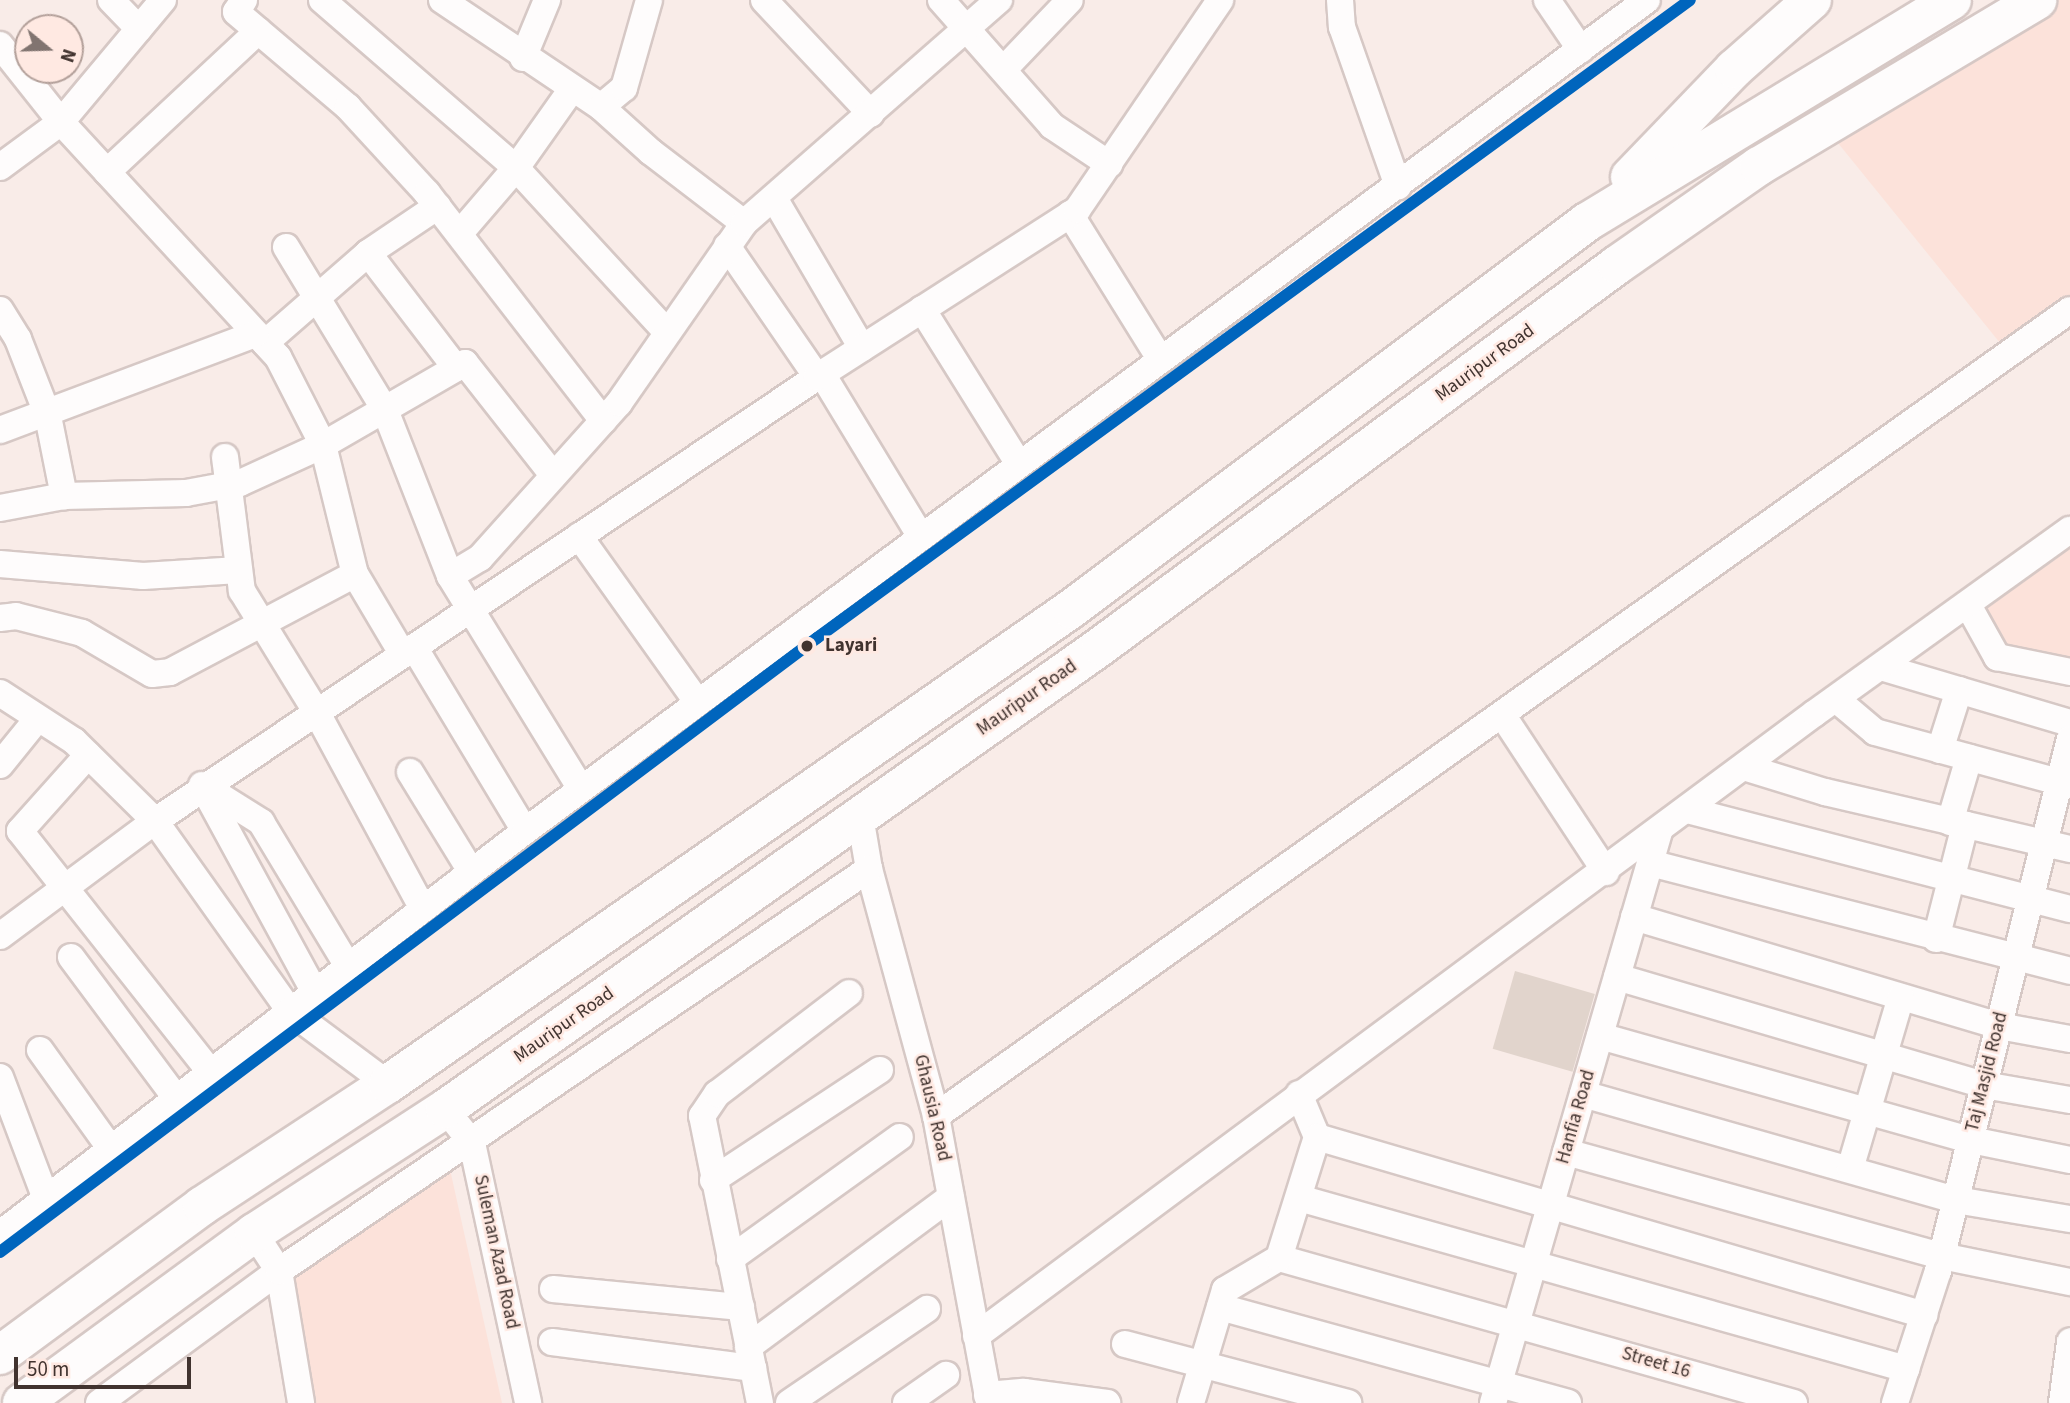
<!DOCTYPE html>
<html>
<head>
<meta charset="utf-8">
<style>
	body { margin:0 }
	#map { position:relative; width:2070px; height:1403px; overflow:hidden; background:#f9ece8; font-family:"Source Sans 3",sans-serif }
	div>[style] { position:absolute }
	.built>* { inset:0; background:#fce2da }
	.building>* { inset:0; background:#e1d4cc; transform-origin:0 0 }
	.roads { filter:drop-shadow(2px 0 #d6c8c5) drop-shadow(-2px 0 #d6c8c5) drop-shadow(0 2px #d6c8c5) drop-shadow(0 -2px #d6c8c5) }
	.minor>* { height:26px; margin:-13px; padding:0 13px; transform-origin:13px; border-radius:13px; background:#fefcfc }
	.highway>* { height:38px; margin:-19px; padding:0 19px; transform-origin:19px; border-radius:19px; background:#fefcfc }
	.rail-1>* { height:12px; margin:-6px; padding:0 6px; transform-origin:6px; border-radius:6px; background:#0065bd }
	.dots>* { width:19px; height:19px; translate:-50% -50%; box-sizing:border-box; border:4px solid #ffe9e2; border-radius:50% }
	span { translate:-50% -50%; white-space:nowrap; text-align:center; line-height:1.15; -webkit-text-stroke:5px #ffe9e2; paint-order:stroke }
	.street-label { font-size:19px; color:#41332f }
	.stop-label { font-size:19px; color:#41332f; font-weight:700 }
	.left { translate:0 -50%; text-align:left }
	.north { position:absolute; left:14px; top:14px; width:70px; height:70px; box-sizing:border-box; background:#ffe9e2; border:2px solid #b3a09a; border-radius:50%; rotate:109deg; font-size:19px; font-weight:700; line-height:28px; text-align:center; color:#41332f }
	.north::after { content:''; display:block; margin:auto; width:24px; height:32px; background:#817470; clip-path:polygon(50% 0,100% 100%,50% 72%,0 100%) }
	.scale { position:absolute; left:14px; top:1357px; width:177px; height:32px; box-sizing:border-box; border:4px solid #41332f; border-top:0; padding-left:9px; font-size:21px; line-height:24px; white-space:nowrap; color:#41332f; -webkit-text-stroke:5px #ffe9e2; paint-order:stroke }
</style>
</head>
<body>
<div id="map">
	<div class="built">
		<div style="clip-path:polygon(2037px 0,2070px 0,2070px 310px,2009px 354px,1825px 127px)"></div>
		<div style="clip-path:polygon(2070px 529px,2070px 672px,1997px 657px,1968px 605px)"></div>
		<div style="clip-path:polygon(449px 1165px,502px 1403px,312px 1403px,295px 1277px)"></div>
	</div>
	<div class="building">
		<div style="left:1515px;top:971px;width:83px;height:81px;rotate:16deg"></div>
	</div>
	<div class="roads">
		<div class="minor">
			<div style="left:111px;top:0;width:40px;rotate:46deg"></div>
			<div style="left:244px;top:0;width:14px;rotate:124deg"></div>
			<div style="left:236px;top:12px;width:147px;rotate:40.3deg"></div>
			<div style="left:348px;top:107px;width:117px;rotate:47.4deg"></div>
			<div style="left:427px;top:193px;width:288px;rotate:52.3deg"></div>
			<div style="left:322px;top:0;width:257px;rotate:40.9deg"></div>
			<div style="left:516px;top:168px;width:222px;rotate:47.4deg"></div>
			<div style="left:442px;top:0;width:192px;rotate:33.9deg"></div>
			<div style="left:601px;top:107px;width:67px;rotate:42deg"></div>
			<div style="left:651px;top:152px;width:117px;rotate:37.4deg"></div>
			<div style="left:764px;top:0;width:156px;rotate:46.8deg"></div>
			<div style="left:941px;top:0;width:168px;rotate:48.6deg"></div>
			<div style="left:1052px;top:126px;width:69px;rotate:33.7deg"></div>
			<div style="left:1340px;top:0;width:27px;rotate:86deg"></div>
			<div style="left:1342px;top:27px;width:169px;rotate:70.6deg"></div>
			<div style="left:1547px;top:0;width:60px;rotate:55.8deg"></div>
			<div style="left:0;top:45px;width:98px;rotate:51.6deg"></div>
			<div style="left:61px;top:122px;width:320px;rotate:47.3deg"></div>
			<div style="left:278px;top:357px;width:99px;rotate:62.9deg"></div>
			<div style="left:323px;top:445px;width:133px;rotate:76.1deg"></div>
			<div style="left:355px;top:574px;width:94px;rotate:59.3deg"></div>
			<div style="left:523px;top:58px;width:63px;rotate:-67.5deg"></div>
			<div style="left:1004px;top:69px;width:95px;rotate:-46.3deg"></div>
			<div style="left:601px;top:107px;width:30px;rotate:-40deg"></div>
			<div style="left:624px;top:88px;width:91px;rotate:-74.1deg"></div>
			<div style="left:0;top:167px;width:76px;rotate:-36.4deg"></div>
			<div style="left:61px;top:122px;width:159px;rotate:-50.1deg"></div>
			<div style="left:107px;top:172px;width:207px;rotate:-43deg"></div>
			<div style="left:774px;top:198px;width:174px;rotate:59.6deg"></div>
			<div style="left:1070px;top:214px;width:172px;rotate:58.1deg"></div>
			<div style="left:460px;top:233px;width:86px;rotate:-49.3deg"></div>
			<div style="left:516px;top:168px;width:97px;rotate:-54.7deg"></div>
			<div style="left:727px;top:246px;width:159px;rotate:55.5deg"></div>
			<div style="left:286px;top:247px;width:191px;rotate:58.7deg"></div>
			<div style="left:385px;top:410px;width:178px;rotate:68.6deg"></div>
			<div style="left:450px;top:576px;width:250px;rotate:58.4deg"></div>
			<div style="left:368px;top:253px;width:145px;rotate:52.6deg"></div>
			<div style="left:922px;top:309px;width:183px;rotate:58deg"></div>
			<div style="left:0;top:310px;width:34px;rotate:58deg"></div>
			<div style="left:18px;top:339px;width:83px;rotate:68.7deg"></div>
			<div style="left:48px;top:416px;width:82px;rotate:78.7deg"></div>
			<div style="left:265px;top:343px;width:137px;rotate:-41.1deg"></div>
			<div style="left:368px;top:253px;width:84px;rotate:-33.9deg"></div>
			<div style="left:822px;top:374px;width:191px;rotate:58.7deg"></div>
			<div style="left:0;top:430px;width:273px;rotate:-20.6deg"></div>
			<div style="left:225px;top:457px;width:135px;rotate:82.8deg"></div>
			<div style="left:242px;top:591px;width:143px;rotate:58.4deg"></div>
			<div style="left:317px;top:713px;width:223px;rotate:61.6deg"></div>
			<div style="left:0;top:508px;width:65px;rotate:-10.6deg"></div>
			<div style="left:64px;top:496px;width:122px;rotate:-1.4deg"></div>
			<div style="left:186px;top:493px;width:55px;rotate:-10.5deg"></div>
			<div style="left:240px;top:483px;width:91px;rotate:-24.6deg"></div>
			<div style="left:323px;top:445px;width:164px;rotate:-30deg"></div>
			<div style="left:465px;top:363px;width:142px;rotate:51.8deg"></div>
			<div style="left:579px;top:536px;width:205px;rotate:54.5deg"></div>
			<div style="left:0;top:564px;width:144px;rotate:4.8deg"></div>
			<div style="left:143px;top:576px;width:96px;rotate:-3.6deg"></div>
			<div style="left:450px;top:576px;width:35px;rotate:-31deg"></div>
			<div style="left:480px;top:558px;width:208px;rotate:-48.1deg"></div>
			<div style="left:619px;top:403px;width:219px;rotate:-55.2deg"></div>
			<div style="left:744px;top:223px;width:339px;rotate:-41.2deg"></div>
			<div style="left:1968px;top:605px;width:60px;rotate:60.9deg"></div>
			<div style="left:1997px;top:657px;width:75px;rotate:11.6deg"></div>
			<div style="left:0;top:618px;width:16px;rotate:-7deg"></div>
			<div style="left:16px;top:616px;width:68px;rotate:14.4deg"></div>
			<div style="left:82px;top:633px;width:81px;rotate:30.4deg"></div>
			<div style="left:152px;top:674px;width:18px;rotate:-6deg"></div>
			<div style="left:170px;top:672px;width:209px;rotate:-27.9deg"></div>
			<div style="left:414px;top:647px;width:215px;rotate:58.9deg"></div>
			<div style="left:1881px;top:667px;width:197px;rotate:16.5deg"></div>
			<div style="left:0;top:693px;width:88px;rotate:33deg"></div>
			<div style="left:74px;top:741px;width:114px;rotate:44.6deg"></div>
			<div style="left:155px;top:821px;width:797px;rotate:-33.85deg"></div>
			<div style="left:817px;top:377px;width:309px;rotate:-32.7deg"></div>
			<div style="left:1077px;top:210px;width:254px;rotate:-55.7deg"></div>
			<div style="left:1836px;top:699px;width:51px;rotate:40.2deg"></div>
			<div style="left:1875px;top:732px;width:202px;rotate:15.2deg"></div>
			<div style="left:1503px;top:716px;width:187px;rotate:56.6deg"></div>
			<div style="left:1940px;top:750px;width:63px;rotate:-72.4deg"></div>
			<div style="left:88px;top:755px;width:102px;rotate:131.8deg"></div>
			<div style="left:20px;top:831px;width:307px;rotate:51.7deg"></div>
			<div style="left:0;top:765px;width:60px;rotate:-51deg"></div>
			<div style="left:1744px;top:767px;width:85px;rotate:17.2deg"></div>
			<div style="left:1825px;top:792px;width:252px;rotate:13.1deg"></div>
			<div style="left:410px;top:772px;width:116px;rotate:58.4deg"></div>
			<div style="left:202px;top:785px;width:70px;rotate:32.1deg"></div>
			<div style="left:261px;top:822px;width:168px;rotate:58.9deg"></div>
			<div style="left:203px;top:787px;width:234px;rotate:61.4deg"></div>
			<div style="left:1687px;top:810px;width:396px;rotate:14.5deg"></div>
			<div style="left:860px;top:816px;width:54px;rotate:80.4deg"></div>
			<div style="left:869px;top:869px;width:256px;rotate:74.8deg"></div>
			<div style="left:936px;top:1116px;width:292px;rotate:79.5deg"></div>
			<div style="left:1950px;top:822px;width:67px;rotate:-73.5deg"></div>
			<div style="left:1650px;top:863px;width:434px;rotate:14.4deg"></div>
			<div style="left:1634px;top:917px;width:381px;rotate:16.6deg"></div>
			<div style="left:1999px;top:1026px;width:72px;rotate:10.4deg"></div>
			<div style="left:0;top:936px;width:193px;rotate:-36.6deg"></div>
			<div style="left:155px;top:821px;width:233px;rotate:54.6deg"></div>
			<div style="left:290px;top:1011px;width:122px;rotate:36.7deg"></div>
			<div style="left:1936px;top:939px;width:118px;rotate:-75.7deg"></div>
			<div style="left:71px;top:957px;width:176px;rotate:53.3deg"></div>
			<div style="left:1617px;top:977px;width:383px;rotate:16.4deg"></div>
			<div style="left:1984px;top:1085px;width:87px;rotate:9.9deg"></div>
			<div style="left:1600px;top:1036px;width:385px;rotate:15.7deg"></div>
			<div style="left:1971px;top:1140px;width:101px;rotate:11.4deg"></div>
			<div style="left:40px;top:1050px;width:122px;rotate:54.4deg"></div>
			<div style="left:0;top:1077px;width:130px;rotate:69.3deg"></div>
			<div style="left:1299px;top:1094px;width:47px;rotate:67.3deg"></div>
			<div style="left:1317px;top:1137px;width:633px;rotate:16.34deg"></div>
			<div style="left:1583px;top:1094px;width:388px;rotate:15.9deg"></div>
			<div style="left:1956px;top:1200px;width:116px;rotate:9.5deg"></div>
			<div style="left:445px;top:1109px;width:43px;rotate:51.5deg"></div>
			<div style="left:472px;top:1143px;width:266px;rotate:77.8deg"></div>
			<div style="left:936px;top:1116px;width:1391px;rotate:-35.4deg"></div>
			<div style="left:1566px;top:1152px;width:390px;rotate:15.5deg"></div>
			<div style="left:1942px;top:1256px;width:131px;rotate:11.5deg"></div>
			<div style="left:1850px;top:1169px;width:179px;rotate:-73.5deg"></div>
			<div style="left:713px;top:1180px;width:200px;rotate:-33.4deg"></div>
			<div style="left:1299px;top:1198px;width:631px;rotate:15.73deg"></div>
			<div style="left:254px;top:1233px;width:45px;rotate:56.7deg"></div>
			<div style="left:279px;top:1271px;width:134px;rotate:80.5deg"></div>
			<div style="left:0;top:1234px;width:662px;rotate:-37.51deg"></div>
			<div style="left:525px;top:831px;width:1396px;rotate:-36.53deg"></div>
			<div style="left:1279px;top:1258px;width:535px;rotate:15.72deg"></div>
			<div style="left:730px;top:1259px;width:209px;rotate:-35.7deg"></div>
			<div style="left:553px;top:1289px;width:189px;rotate:5.5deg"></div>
			<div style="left:1220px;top:1307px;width:361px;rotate:15.4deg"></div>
			<div style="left:976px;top:1336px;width:1045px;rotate:-36.6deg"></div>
			<div style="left:1815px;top:713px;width:314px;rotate:-35.7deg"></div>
			<div style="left:552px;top:1342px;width:203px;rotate:7.4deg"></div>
			<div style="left:1125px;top:1344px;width:231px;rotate:14.8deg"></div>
			<div style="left:748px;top:1347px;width:252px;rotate:-36.5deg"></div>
			<div style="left:987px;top:1395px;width:37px;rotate:-5deg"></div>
			<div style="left:1024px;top:1392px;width:84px;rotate:7.5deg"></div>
			<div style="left:99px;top:1403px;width:223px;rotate:-36.3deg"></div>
			<div style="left:279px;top:1271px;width:714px;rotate:-34.27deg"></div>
			<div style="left:760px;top:1403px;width:293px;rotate:-101.4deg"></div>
			<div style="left:702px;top:1116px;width:27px;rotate:-56deg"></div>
			<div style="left:717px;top:1094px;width:166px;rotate:-37.4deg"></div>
			<div style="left:789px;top:1403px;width:167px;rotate:-34.3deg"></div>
			<div style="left:906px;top:1403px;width:49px;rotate:-35deg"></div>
			<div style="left:1191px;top:1403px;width:118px;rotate:-73.3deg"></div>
			<div style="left:1225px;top:1290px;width:63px;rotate:-30.7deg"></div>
			<div style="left:1279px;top:1258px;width:127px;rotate:-72.6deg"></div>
			<div style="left:1493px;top:1403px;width:595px;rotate:-73.79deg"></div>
			<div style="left:1895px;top:1403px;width:139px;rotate:-72deg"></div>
			<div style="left:1938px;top:1271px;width:548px;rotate:-76.07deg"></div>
			<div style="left:2062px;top:1403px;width:62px;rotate:-82.5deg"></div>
		</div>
		<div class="highway">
			<div style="left:1630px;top:177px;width:150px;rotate:-46.1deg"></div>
			<div style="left:1734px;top:69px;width:104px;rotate:-41.5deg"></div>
			<div style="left:0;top:1355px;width:251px;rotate:-36.4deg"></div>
			<div style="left:202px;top:1206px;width:222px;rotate:-33.3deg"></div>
			<div style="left:388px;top:1084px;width:832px;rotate:-34.82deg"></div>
			<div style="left:1071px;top:609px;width:645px;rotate:-36.87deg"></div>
			<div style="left:1587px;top:222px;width:427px;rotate:-31.3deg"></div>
			<div style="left:22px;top:1403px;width:288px;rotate:-36.2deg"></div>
			<div style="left:254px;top:1233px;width:228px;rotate:-33deg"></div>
			<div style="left:445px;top:1109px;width:803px;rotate:-35.21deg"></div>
			<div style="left:1101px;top:646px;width:641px;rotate:-36.44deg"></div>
			<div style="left:1617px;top:265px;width:173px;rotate:-34.9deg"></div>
			<div style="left:1759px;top:166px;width:324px;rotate:-30.8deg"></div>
		</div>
	</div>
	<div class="rail-1">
		<div style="left:0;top:1252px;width:1022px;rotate:-36.93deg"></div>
		<div style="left:817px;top:638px;width:1081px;rotate:-36.16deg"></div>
	</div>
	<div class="dots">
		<div style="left:807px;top:646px;background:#41332f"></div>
	</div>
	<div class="street-label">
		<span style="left:1485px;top:363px;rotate:-36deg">Mauripur Road</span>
		<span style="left:1027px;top:698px;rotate:-35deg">Mauripur Road</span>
		<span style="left:564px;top:1025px;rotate:-35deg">Mauripur Road</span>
		<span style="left:1987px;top:1072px;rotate:-76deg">Taj Masjid Road</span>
		<span style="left:932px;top:1108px;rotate:77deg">Ghausia Road</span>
		<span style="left:1576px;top:1117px;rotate:-74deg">Hanfia Road</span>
		<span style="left:496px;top:1252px;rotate:78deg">Suleman Azad Road</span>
		<span style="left:1656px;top:1363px;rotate:16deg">Street 16</span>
	</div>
	<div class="stop-label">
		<span class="left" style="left:825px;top:646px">Layari</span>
	</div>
	<div class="north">N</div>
	<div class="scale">50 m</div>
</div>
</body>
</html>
